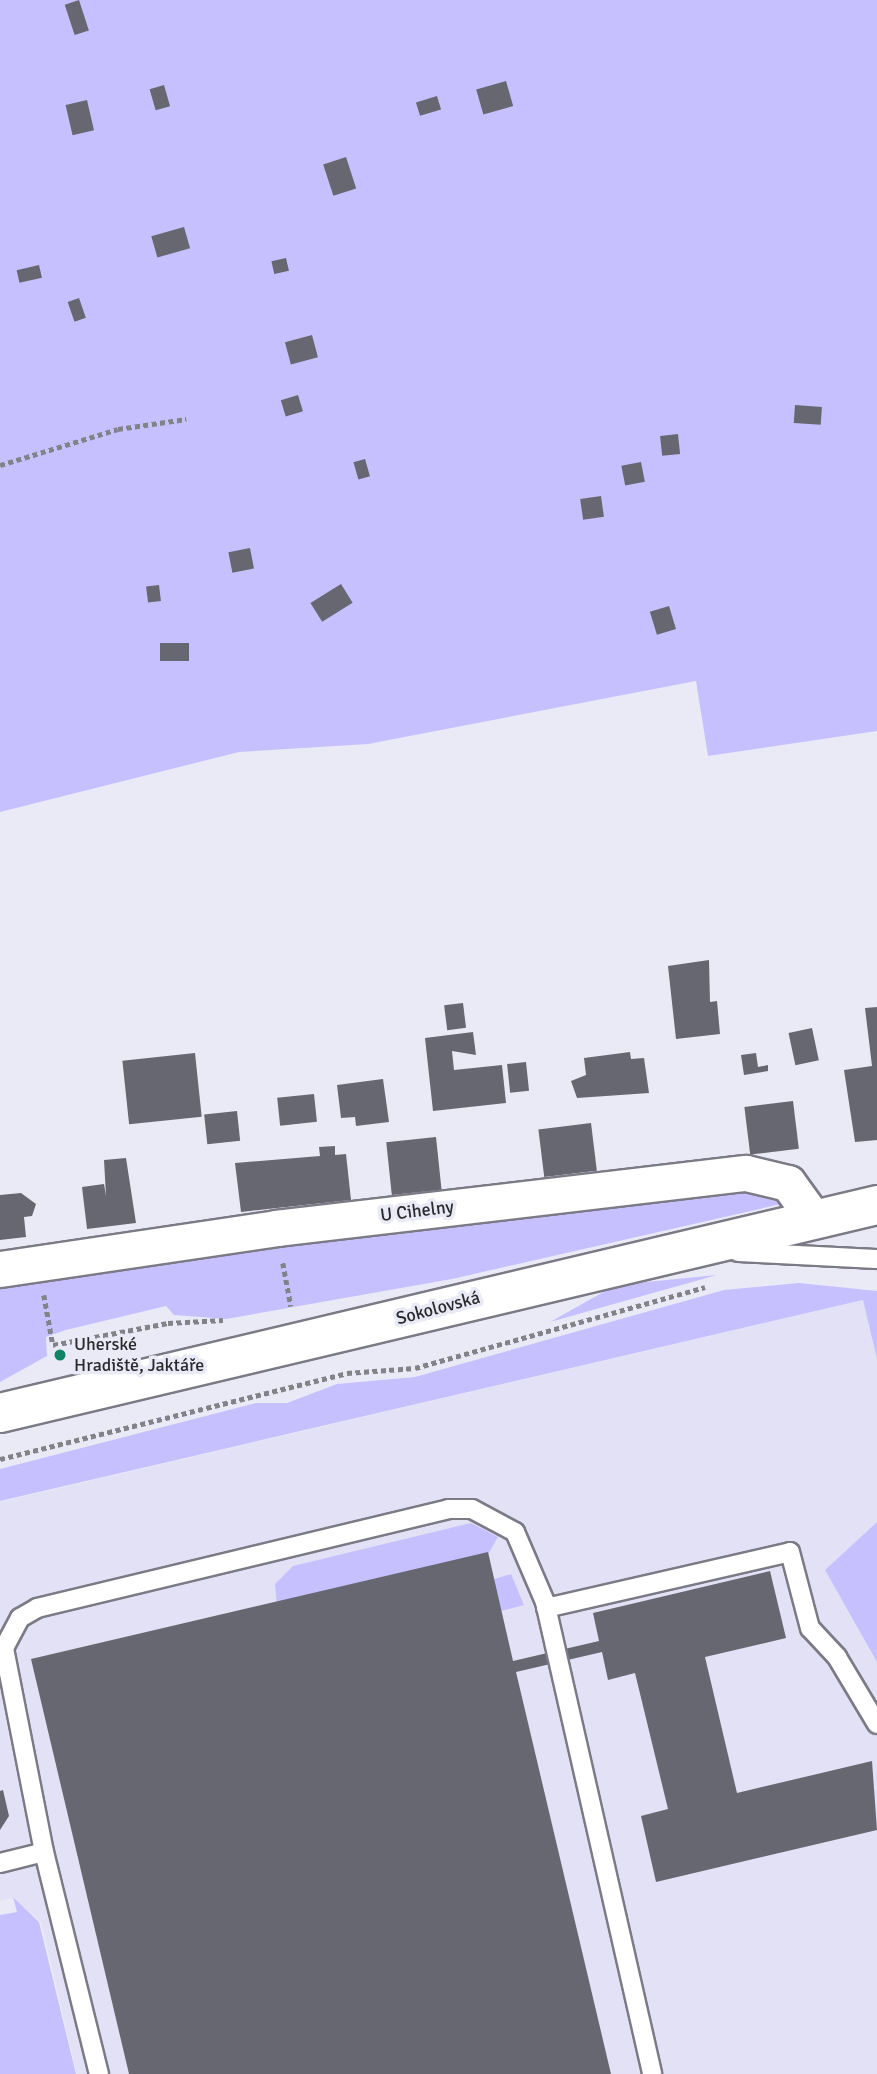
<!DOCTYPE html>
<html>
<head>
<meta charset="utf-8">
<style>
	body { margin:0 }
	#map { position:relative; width:877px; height:2074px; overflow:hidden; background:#eaeaf6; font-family:Signika,sans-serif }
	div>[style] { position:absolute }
	.built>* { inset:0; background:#e2e1f5 }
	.green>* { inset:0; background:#c6c1fe }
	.building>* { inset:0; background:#676771; transform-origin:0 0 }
	.path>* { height:4.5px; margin-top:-2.25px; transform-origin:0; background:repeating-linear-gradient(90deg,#828289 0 5px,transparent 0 8.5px) }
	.roads { filter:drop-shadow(2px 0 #7b7a85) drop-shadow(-2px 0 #7b7a85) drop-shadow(0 2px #7b7a85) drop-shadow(0 -2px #7b7a85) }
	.service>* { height:18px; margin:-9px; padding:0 9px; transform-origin:9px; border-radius:9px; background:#fff }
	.minor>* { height:35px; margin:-17.5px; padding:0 17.5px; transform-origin:17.5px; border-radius:17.5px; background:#fff }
	.secondary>* { height:38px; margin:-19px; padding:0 19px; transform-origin:19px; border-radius:19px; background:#fff }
	.dots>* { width:19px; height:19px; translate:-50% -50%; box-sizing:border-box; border:4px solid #eaeaf6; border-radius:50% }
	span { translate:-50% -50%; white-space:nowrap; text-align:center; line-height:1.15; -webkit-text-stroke:7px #eaeaf6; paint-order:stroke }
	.street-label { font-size:18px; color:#2a2a2e }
	.poi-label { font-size:18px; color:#2a2a2e }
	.left { translate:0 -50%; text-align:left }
</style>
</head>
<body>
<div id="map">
	<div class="built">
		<div style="clip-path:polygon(864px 1300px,877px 1359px,877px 1522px,825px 1570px,877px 1662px,877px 2074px,77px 2074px,41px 1922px,14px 1898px,0 1901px,0 1502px)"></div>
	</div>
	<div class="green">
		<div style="clip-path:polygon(0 0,877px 0,877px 731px,708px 756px,696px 681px,368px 744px,239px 752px,0 812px)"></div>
		<div style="clip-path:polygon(762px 1180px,782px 1194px,781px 1204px,452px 1279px,226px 1319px,174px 1315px,166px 1306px,66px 1330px,46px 1337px,47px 1356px,0 1382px,0 1288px,135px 1260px)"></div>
		<div style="clip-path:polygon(717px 1275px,550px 1322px,616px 1285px)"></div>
		<div style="clip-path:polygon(799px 1283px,877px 1291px,877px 1359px,863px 1300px,0 1501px,0 1469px,256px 1403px,287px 1403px,337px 1384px,415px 1377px,724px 1290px)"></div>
		<div style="clip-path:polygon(877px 1522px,877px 1662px,825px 1570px)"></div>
		<div style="clip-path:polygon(471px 1523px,498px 1537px,487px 1556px,277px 1606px,275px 1584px,293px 1566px)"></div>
		<div style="clip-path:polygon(511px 1574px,524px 1605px,501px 1611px,494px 1579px)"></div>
		<div style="clip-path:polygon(13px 1897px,39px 1922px,76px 2074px,0 2074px,0 1915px,17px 1912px)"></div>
	</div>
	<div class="building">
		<div style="left:79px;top:0;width:32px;height:15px;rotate:72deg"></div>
		<div style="left:506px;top:81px;width:26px;height:31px;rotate:74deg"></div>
		<div style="left:164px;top:85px;width:22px;height:15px;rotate:74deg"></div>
		<div style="left:437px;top:96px;width:14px;height:22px;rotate:73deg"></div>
		<div style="left:87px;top:100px;width:31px;height:22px;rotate:77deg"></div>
		<div style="left:346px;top:157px;width:33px;height:24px;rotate:72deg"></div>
		<div style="left:184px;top:227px;width:22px;height:34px;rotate:74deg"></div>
		<div style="left:286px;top:258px;width:13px;height:15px;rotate:77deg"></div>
		<div style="left:39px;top:265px;width:13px;height:23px;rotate:77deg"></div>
		<div style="left:79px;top:298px;width:21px;height:12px;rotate:71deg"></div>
		<div style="left:312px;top:335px;width:23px;height:28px;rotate:75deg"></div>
		<div style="left:298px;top:395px;width:17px;height:18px;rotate:73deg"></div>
		<div style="left:795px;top:405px;width:27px;height:18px;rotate:4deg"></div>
		<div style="left:678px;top:434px;width:20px;height:18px;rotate:84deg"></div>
		<div style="left:365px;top:459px;width:18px;height:12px;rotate:74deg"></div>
		<div style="left:641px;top:462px;width:20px;height:20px;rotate:79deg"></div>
		<div style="left:601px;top:496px;width:21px;height:21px;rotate:82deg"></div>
		<div style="left:250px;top:548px;width:21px;height:22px;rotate:79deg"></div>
		<div style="left:341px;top:584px;width:22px;height:36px;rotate:58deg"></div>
		<div style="left:159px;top:585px;width:16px;height:13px;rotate:83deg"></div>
		<div style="left:669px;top:606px;width:24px;height:20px;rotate:73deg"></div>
		<div style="left:160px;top:643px;width:29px;height:18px"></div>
		<div style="clip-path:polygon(709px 960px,710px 1002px,717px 1001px,720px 1034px,676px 1039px,668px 966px)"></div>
		<div style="left:463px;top:1003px;width:25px;height:19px;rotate:83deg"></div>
		<div style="clip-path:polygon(877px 1007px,877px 1140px,855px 1142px,844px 1070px,872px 1066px,865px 1008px)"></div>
		<div style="left:812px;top:1028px;width:33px;height:24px;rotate:78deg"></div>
		<div style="clip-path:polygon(473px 1032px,476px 1055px,452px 1051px,454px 1070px,502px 1065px,506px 1103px,433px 1111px,425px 1038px)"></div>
		<div style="clip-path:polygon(630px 1052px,631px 1059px,644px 1058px,649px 1093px,577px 1098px,571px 1081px,586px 1075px,584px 1058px)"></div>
		<div style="left:195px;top:1053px;width:64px;height:73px;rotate:84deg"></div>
		<div style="clip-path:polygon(756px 1053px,758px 1067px,768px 1065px,768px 1071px,744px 1075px,741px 1055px)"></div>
		<div style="left:526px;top:1062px;width:29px;height:19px;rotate:84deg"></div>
		<div style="clip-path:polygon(383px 1079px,389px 1122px,356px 1126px,355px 1117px,341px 1118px,337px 1085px)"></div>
		<div style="left:314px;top:1094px;width:28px;height:37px;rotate:84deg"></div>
		<div style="left:793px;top:1101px;width:48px;height:49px;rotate:83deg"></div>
		<div style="left:237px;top:1111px;width:30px;height:33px;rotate:84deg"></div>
		<div style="left:591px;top:1123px;width:48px;height:53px;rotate:83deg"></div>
		<div style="left:436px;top:1137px;width:53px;height:50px;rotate:84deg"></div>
		<div style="clip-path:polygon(335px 1146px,335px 1155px,346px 1154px,351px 1200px,241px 1212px,235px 1163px,320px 1156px,319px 1147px)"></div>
		<div style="clip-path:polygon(126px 1158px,136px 1223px,87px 1229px,82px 1187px,104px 1184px,106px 1196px,104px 1160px)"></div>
		<div style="clip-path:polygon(21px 1193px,36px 1204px,32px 1216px,24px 1217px,26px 1237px,0 1240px,0 1195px)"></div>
		<div style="clip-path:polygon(488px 1552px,513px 1661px,599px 1641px,593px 1613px,770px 1571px,786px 1638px,705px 1657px,737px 1793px,872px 1761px,877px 1830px,656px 1882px,641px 1816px,668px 1809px,635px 1673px,608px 1680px,602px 1652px,516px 1672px,611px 2074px,129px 2074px,31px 1659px)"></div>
		<div style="clip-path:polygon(3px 1790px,9px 1816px,0 1830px,0 1791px)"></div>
	</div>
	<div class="path">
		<div style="left:0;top:465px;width:123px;rotate:-17deg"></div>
		<div style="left:118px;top:429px;width:69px;rotate:-8.4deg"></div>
		<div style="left:283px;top:1263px;width:44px;rotate:79.5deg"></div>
		<div style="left:44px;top:1295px;width:51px;rotate:79.8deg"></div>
		<div style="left:53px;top:1345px;width:117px;rotate:-10.8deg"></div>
		<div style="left:168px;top:1323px;width:55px;rotate:-3.1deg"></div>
		<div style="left:0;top:1459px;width:357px;rotate:-13.9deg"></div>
		<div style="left:347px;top:1373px;width:68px;rotate:-4.2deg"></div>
		<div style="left:415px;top:1368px;width:301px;rotate:-15.6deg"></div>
	</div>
	<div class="roads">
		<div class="service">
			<div style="left:738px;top:1252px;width:139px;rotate:2.9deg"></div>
			<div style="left:546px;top:1608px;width:250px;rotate:-12.9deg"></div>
			<div style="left:790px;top:1552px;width:79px;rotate:75.3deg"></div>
			<div style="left:810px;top:1628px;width:40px;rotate:47deg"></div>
			<div style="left:837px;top:1657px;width:78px;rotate:59.2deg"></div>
			<div style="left:44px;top:1852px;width:208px;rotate:-101.1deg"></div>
			<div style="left:4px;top:1648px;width:34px;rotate:-62deg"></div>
			<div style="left:20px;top:1618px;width:20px;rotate:-30deg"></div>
			<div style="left:37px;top:1608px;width:423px;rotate:-13.5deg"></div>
			<div style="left:448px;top:1509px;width:24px"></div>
			<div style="left:472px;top:1509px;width:49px;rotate:28.1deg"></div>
			<div style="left:515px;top:1532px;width:76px;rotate:66.8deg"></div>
			<div style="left:545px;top:1602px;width:484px;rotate:77.2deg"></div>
			<div style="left:0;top:1863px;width:45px;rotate:-14deg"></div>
			<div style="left:44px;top:1852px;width:229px;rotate:76.1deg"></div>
		</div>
		<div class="minor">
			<div style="left:0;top:1269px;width:279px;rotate:-8.4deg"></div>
			<div style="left:276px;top:1228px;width:473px;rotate:-6.7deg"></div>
			<div style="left:746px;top:1173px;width:43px;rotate:13.4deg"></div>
			<div style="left:788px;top:1183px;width:44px;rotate:54.2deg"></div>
		</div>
		<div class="secondary">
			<div style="left:0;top:1413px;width:901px;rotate:-13.34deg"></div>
		</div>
	</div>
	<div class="dots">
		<div style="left:60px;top:1355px;background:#108463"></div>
	</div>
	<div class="street-label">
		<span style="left:417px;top:1211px;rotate:-7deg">U Cihelny</span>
		<span style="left:438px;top:1308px;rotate:-15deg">Sokolovská</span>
	</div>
	<div class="poi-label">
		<span class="left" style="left:74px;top:1355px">Uherské<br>Hradiště, Jaktáře</span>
	</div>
</div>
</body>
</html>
